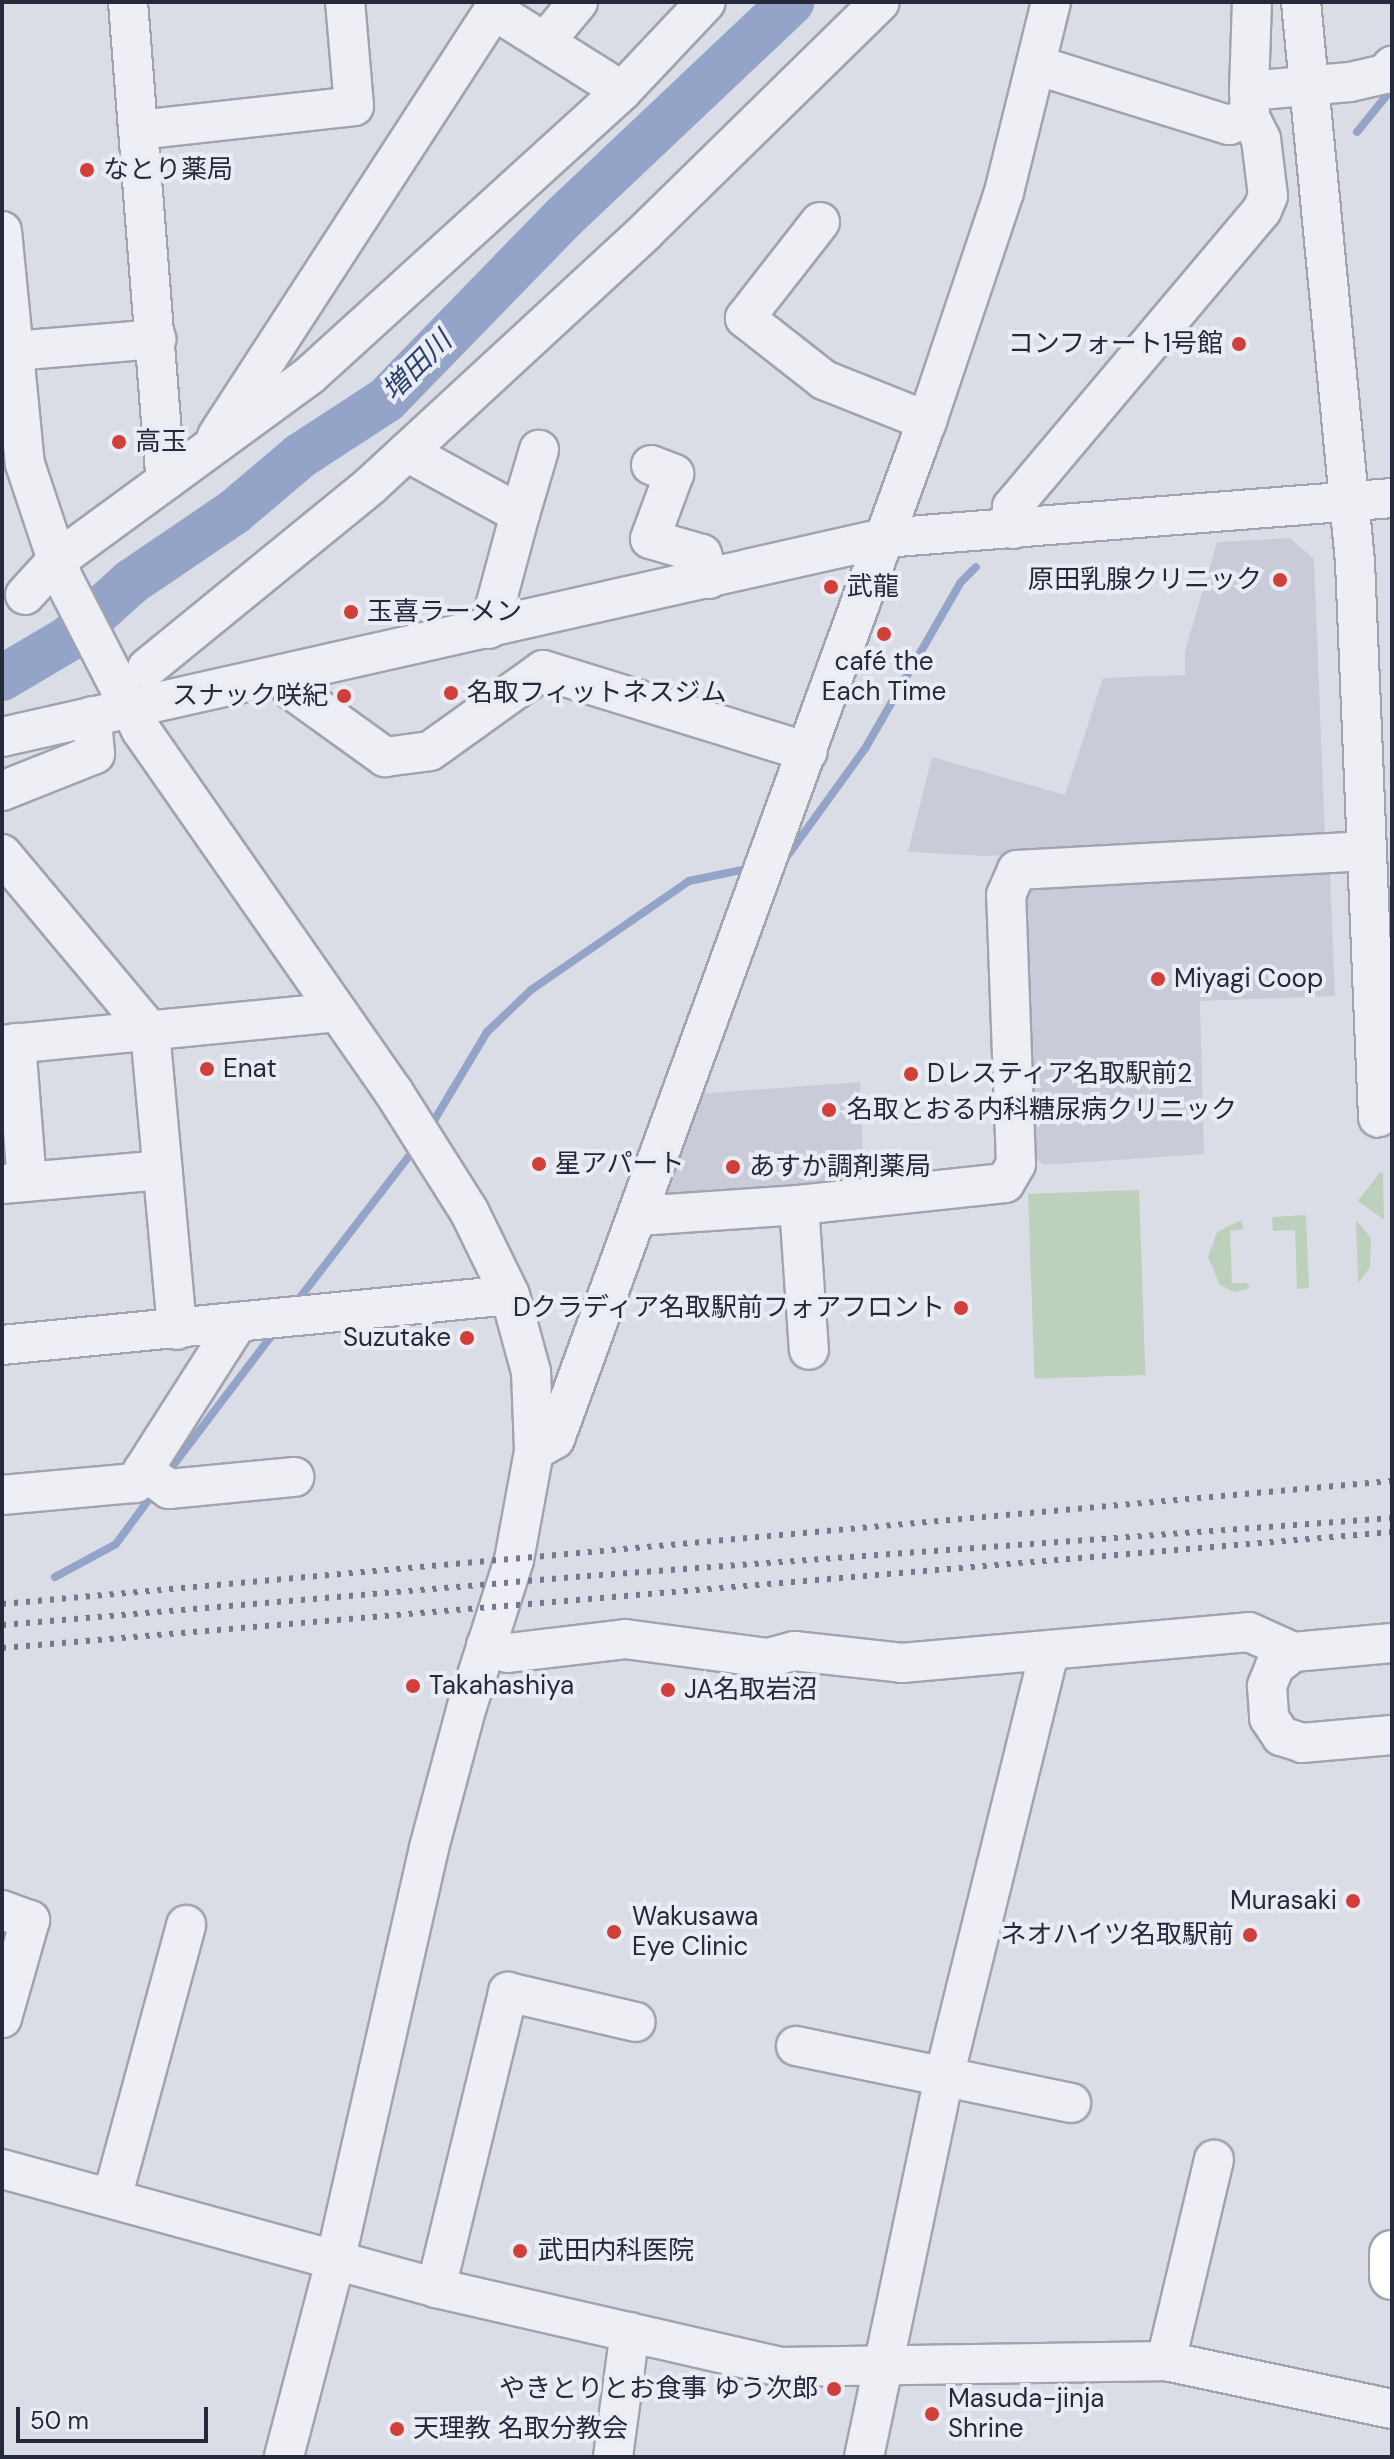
<!DOCTYPE html>
<html>
<head>
<meta charset="utf-8">
<style>
	body { margin:0 }
	#map { position:relative; width:1394px; height:2459px; overflow:hidden; background:#dbdde6; font-family:"DM Sans","Noto Sans JP",sans-serif }
	div>[style] { position:absolute }
	.built>* { inset:0; background:#c9ccd8 }
	.green>* { inset:0; background:#bdd0bc; transform-origin:0 0 }
	.stream>* { height:8px; margin:-4px; padding:0 4px; transform-origin:4px; border-radius:4px; background:#94a4c8 }
	.river>* { height:46px; margin:-23px; padding:0 23px; transform-origin:23px; border-radius:23px; background:#94a4c8 }
	.roads { filter:drop-shadow(2px 0 #a1a3b0) drop-shadow(-2px 0 #a1a3b0) drop-shadow(0 2px #a1a3b0) drop-shadow(0 -2px #a1a3b0) }
	.minor>* { height:38px; margin:-19px; padding:0 19px; transform-origin:19px; border-radius:19px; background:#edeff4 }
	.major>* { height:44px; margin:-22px; padding:0 22px; transform-origin:22px; border-radius:22px; background:#fff }
	.rail>* { height:6px; margin-top:-3px; transform-origin:0; background:repeating-linear-gradient(90deg,#747990 0 4px,transparent 0 12px) }
	.dots>* { width:22px; height:22px; translate:-50% -50%; box-sizing:border-box; border:4px solid #eaecf4; border-radius:50% }
	span { translate:-50% -50%; white-space:nowrap; text-align:center; line-height:1.15; -webkit-text-stroke:8px #eaecf4; paint-order:stroke }
	.poi-label { font-size:26px; color:#25293c }
	.left { translate:0 -50%; text-align:left }
	.right { translate:-100% -50%; text-align:right }
	.water-label { font-size:28px; color:#2e4070; font-style:italic }
	.frame { position:absolute; inset:0; border:4px solid #25293c; pointer-events:none }
	.scale { position:absolute; left:16px; top:2407px; width:192px; height:36px; box-sizing:border-box; border:4px solid #25293c; border-top:0; padding-left:10px; font-size:24px; line-height:28px; white-space:nowrap; color:#25293c; -webkit-text-stroke:6px #eaecf4; paint-order:stroke }
</style>
</head>
<body>
<div id="map">
	<div class="built">
		<div style="clip-path:polygon(1290px 538px,1314px 559px,1325px 837px,987px 856px,908px 852px,932px 757px,1065px 795px,1103px 678px,1185px 675px,1185px 651px,1217px 542px)"></div>
		<div style="clip-path:polygon(1330px 873px,1335px 996px,1200px 1001px,1204px 1154px,1043px 1165px,1032px 1155px,1024px 900px,1036px 885px)"></div>
		<div style="clip-path:polygon(860px 1082px,864px 1181px,655px 1204px,697px 1094px)"></div>
	</div>
	<div class="green">
		<div style="clip-path:polygon(1380px 1172px,1383px 1173px,1384px 1220px,1358px 1201px)"></div>
		<div style="left:1139px;top:1190px;width:185px;height:111px;rotate:88deg"></div>
		<div style="clip-path:polygon(1306px 1215px,1309px 1288px,1297px 1289px,1295px 1230px,1273px 1231px,1272px 1217px)"></div>
		<div style="clip-path:polygon(1241px 1220px,1244px 1229px,1230px 1231px,1232px 1283px,1247px 1283px,1250px 1288px,1234px 1292px,1220px 1285px,1208px 1257px,1217px 1232px)"></div>
		<div style="clip-path:polygon(1356px 1220px,1371px 1238px,1370px 1268px,1358px 1283px)"></div>
	</div>
	<div class="stream">
		<div style="left:1357px;top:132px;width:55px;rotate:-50.9deg"></div>
		<div style="left:780px;top:866px;width:147px;rotate:-54.1deg"></div>
		<div style="left:866px;top:747px;width:190px;rotate:-60.1deg"></div>
		<div style="left:961px;top:582px;width:21px;rotate:-45deg"></div>
		<div style="left:429px;top:1129px;width:113px;rotate:-59.1deg"></div>
		<div style="left:487px;top:1032px;width:61px;rotate:-43.7deg"></div>
		<div style="left:531px;top:990px;width:192px;rotate:-34.6deg"></div>
		<div style="left:689px;top:881px;width:63px;rotate:-11.8deg"></div>
		<div style="left:295px;top:1304px;width:198px;rotate:-52.4deg"></div>
		<div style="left:165px;top:1476px;width:182px;rotate:-52.8deg"></div>
		<div style="left:55px;top:1577px;width:69px;rotate:-28.4deg"></div>
		<div style="left:116px;top:1544px;width:66px;rotate:-53.7deg"></div>
	</div>
	<div class="river">
		<div style="left:2px;top:678px;width:77px;rotate:-30.6deg"></div>
		<div style="left:68px;top:639px;width:85px;rotate:-42.1deg"></div>
		<div style="left:131px;top:582px;width:125px;rotate:-34.2deg"></div>
		<div style="left:234px;top:512px;width:87px;rotate:-40.3deg"></div>
		<div style="left:300px;top:456px;width:103px;rotate:-33.1deg"></div>
		<div style="left:386px;top:400px;width:255px;rotate:-45.8deg"></div>
		<div style="left:564px;top:217px;width:313px;rotate:-43.4deg"></div>
	</div>
	<div class="roads">
		<div class="minor">
			<div style="left:128px;top:2px;width:480px;rotate:85.5deg"></div>
			<div style="left:1301px;top:2px;width:563px;rotate:84.49deg"></div>
			<div style="left:1355px;top:562px;width:556px;rotate:87.63deg"></div>
			<div style="left:495px;top:11px;width:150px;rotate:32.2deg"></div>
			<div style="left:545px;top:42px;width:52px;rotate:-50.5deg"></div>
			<div style="left:1036px;top:65px;width:202px;rotate:17.3deg"></div>
			<div style="left:1229px;top:125px;width:22px;rotate:-21deg"></div>
			<div style="left:1249px;top:91px;width:101px;rotate:-5.1deg"></div>
			<div style="left:1350px;top:82px;width:36px;rotate:-13deg"></div>
			<div style="left:1385px;top:74px;width:11px;rotate:-49deg"></div>
			<div style="left:138px;top:130px;width:217px;rotate:-6.3deg"></div>
			<div style="left:354px;top:106px;width:104px;rotate:-94.9deg"></div>
			<div style="left:820px;top:222px;width:122px;rotate:128deg"></div>
			<div style="left:745px;top:318px;width:100px;rotate:38.1deg"></div>
			<div style="left:824px;top:380px;width:111px;rotate:21.7deg"></div>
			<div style="left:2px;top:231px;width:234px;rotate:84.4deg"></div>
			<div style="left:25px;top:464px;width:120px;rotate:71.6deg"></div>
			<div style="left:63px;top:578px;width:171px;rotate:62.8deg"></div>
			<div style="left:141px;top:730px;width:440px;rotate:55.1deg"></div>
			<div style="left:393px;top:1091px;width:142px;rotate:57.7deg"></div>
			<div style="left:469px;top:1211px;width:93px;rotate:64deg"></div>
			<div style="left:510px;top:1295px;width:80px;rotate:74.7deg"></div>
			<div style="left:531px;top:1372px;width:79px;rotate:87.8deg"></div>
			<div style="left:534px;top:1451px;width:111px;rotate:100.4deg"></div>
			<div style="left:514px;top:1560px;width:153px;rotate:107.8deg"></div>
			<div style="left:467px;top:1706px;width:147px;rotate:105deg"></div>
			<div style="left:429px;top:1848px;width:425px;rotate:102.8deg"></div>
			<div style="left:335px;top:2262px;width:202px;rotate:104.7deg"></div>
			<div style="left:2px;top:352px;width:155px;rotate:-4.8deg"></div>
			<div style="left:217px;top:436px;width:518px;rotate:-56.99deg"></div>
			<div style="left:407px;top:452px;width:129px;rotate:28.8deg"></div>
			<div style="left:520px;top:514px;width:119px;rotate:105.1deg"></div>
			<div style="left:651px;top:465px;width:25px;rotate:21deg"></div>
			<div style="left:674px;top:474px;width:69px;rotate:110.3deg"></div>
			<div style="left:650px;top:539px;width:54px;rotate:16.1deg"></div>
			<div style="left:702px;top:554px;width:26px;rotate:74deg"></div>
			<div style="left:520px;top:514px;width:67px;rotate:-73.5deg"></div>
			<div style="left:1013px;top:529px;width:22px;rotate:-93deg"></div>
			<div style="left:1012px;top:507px;width:388px;rotate:-49.9deg"></div>
			<div style="left:1262px;top:210px;width:15px;rotate:-67deg"></div>
			<div style="left:1268px;top:196px;width:57px;rotate:-97deg"></div>
			<div style="left:1261px;top:139px;width:25px;rotate:-117deg"></div>
			<div style="left:1250px;top:117px;width:26px;rotate:-92deg"></div>
			<div style="left:1249px;top:91px;width:89px;rotate:-88.1deg"></div>
			<div style="left:25px;top:595px;width:46px;rotate:-47.6deg"></div>
			<div style="left:56px;top:561px;width:315px;rotate:-36.2deg"></div>
			<div style="left:310px;top:375px;width:422px;rotate:-42.3deg"></div>
			<div style="left:622px;top:91px;width:122px;rotate:-46.7deg"></div>
			<div style="left:147px;top:668px;width:288px;rotate:-39.2deg"></div>
			<div style="left:370px;top:486px;width:376px;rotate:-42.7deg"></div>
			<div style="left:646px;top:231px;width:327px;rotate:-44.4deg"></div>
			<div style="left:288px;top:674px;width:16px;rotate:76deg"></div>
			<div style="left:292px;top:690px;width:115px;rotate:35.8deg"></div>
			<div style="left:385px;top:757px;width:45px;rotate:-7.6deg"></div>
			<div style="left:430px;top:751px;width:139px;rotate:-35.6deg"></div>
			<div style="left:543px;top:670px;width:277px;rotate:17.2deg"></div>
			<div style="left:2px;top:737px;width:904px;rotate:-12.71deg"></div>
			<div style="left:884px;top:538px;width:510px;rotate:-4.5deg"></div>
			<div style="left:2px;top:791px;width:100px;rotate:-21.7deg"></div>
			<div style="left:95px;top:754px;width:38px;rotate:-95deg"></div>
			<div style="left:2px;top:854px;width:231px;rotate:50.1deg"></div>
			<div style="left:150px;top:1031px;width:300px;rotate:84.8deg"></div>
			<div style="left:16px;top:1043px;width:139px;rotate:85.5deg"></div>
			<div style="left:2px;top:1045px;width:336px;rotate:-5.6deg"></div>
			<div style="left:2px;top:1184px;width:161px;rotate:-5deg"></div>
			<div style="left:799px;top:1205px;width:145px;rotate:86.1deg"></div>
			<div style="left:638px;top:1216px;width:161px;rotate:-3.9deg"></div>
			<div style="left:799px;top:1205px;width:207px;rotate:-6.1deg"></div>
			<div style="left:1005px;top:1183px;width:22px;rotate:-60deg"></div>
			<div style="left:1016px;top:1164px;width:269px;rotate:-92.1deg"></div>
			<div style="left:1006px;top:895px;width:27px;rotate:-66deg"></div>
			<div style="left:1017px;top:870px;width:350px;rotate:-3.1deg"></div>
			<div style="left:2px;top:1345px;width:510px;rotate:-5.62deg"></div>
			<div style="left:534px;top:1451px;width:24px;rotate:-30deg"></div>
			<div style="left:555px;top:1439px;width:1084px;rotate:-69.93deg"></div>
			<div style="left:927px;top:421px;width:242px;rotate:-71.4deg"></div>
			<div style="left:1004px;top:192px;width:196px;rotate:-76.1deg"></div>
			<div style="left:143px;top:1470px;width:32px;rotate:36deg"></div>
			<div style="left:169px;top:1489px;width:126px;rotate:-5.5deg"></div>
			<div style="left:2px;top:1495px;width:134px;rotate:-5.2deg"></div>
			<div style="left:135px;top:1483px;width:191px;rotate:-57.4deg"></div>
			<div style="left:1392px;top:1643px;width:99px;rotate:174.8deg"></div>
			<div style="left:1293px;top:1652px;width:23px;rotate:142deg"></div>
			<div style="left:1275px;top:1666px;width:22px;rotate:112deg"></div>
			<div style="left:1267px;top:1686px;width:32px;rotate:86deg"></div>
			<div style="left:1269px;top:1718px;width:22px;rotate:56deg"></div>
			<div style="left:1281px;top:1736px;width:22px;rotate:18deg"></div>
			<div style="left:1302px;top:1743px;width:90px;rotate:-5.1deg"></div>
			<div style="left:486px;top:1645px;width:23px;rotate:20deg"></div>
			<div style="left:508px;top:1653px;width:118px;rotate:-6.8deg"></div>
			<div style="left:625px;top:1639px;width:144px;rotate:7.6deg"></div>
			<div style="left:768px;top:1658px;width:27px;rotate:-15deg"></div>
			<div style="left:794px;top:1651px;width:109px;rotate:6.3deg"></div>
			<div style="left:902px;top:1663px;width:348px;rotate:-5.1deg"></div>
			<div style="left:1249px;top:1632px;width:48px;rotate:24.4deg"></div>
			<div style="left:2px;top:1910px;width:30px;rotate:20deg"></div>
			<div style="left:30px;top:1920px;width:102px;rotate:105.9deg"></div>
			<div style="left:796px;top:2046px;width:281px;rotate:11.7deg"></div>
			<div style="left:2px;top:2169px;width:450px;rotate:15.3deg"></div>
			<div style="left:436px;top:2288px;width:355px;rotate:12.9deg"></div>
			<div style="left:782px;top:2367px;width:384px;rotate:-0.9deg"></div>
			<div style="left:1166px;top:2361px;width:231px;rotate:12deg"></div>
			<div style="left:112px;top:2198px;width:283px;rotate:-74.8deg"></div>
			<div style="left:436px;top:2288px;width:305px;rotate:-76.3deg"></div>
			<div style="left:508px;top:1992px;width:131px;rotate:13.2deg"></div>
			<div style="left:1166px;top:2361px;width:207px;rotate:-76.6deg"></div>
			<div style="left:613px;top:2457px;width:126px;rotate:-82.3deg"></div>
			<div style="left:864px;top:2457px;width:388px;rotate:-78.1deg"></div>
			<div style="left:944px;top:2077px;width:437px;rotate:-76.1deg"></div>
		</div>
		<div class="major">
			<div style="left:1392px;top:2253px;width:24px;rotate:90deg"></div>
		</div>
	</div>
	<div class="rail">
		<div style="left:2px;top:1604px;width:1395px;rotate:-5.06deg"></div>
		<div style="left:2px;top:1625px;width:587px;rotate:-4.79deg"></div>
		<div style="left:587px;top:1576px;width:807px;rotate:-4.12deg"></div>
		<div style="left:2px;top:1648px;width:1395px;rotate:-4.77deg"></div>
	</div>
	<div class="dots">
		<div style="left:87px;top:170px;background:#d13f3a"></div>
		<div style="left:1239px;top:344px;background:#d13f3a"></div>
		<div style="left:119px;top:442px;background:#d13f3a"></div>
		<div style="left:1280px;top:580px;background:#d13f3a"></div>
		<div style="left:831px;top:587px;background:#d13f3a"></div>
		<div style="left:351px;top:612px;background:#d13f3a"></div>
		<div style="left:884px;top:634px;background:#d13f3a"></div>
		<div style="left:451px;top:693px;background:#d13f3a"></div>
		<div style="left:344px;top:696px;background:#d13f3a"></div>
		<div style="left:1158px;top:979px;background:#d13f3a"></div>
		<div style="left:207px;top:1069px;background:#d13f3a"></div>
		<div style="left:911px;top:1074px;background:#d13f3a"></div>
		<div style="left:829px;top:1110px;background:#d13f3a"></div>
		<div style="left:539px;top:1164px;background:#d13f3a"></div>
		<div style="left:733px;top:1167px;background:#d13f3a"></div>
		<div style="left:961px;top:1308px;background:#d13f3a"></div>
		<div style="left:467px;top:1338px;background:#d13f3a"></div>
		<div style="left:413px;top:1686px;background:#d13f3a"></div>
		<div style="left:668px;top:1690px;background:#d13f3a"></div>
		<div style="left:1353px;top:1901px;background:#d13f3a"></div>
		<div style="left:614px;top:1932px;background:#d13f3a"></div>
		<div style="left:1250px;top:1935px;background:#d13f3a"></div>
		<div style="left:520px;top:2251px;background:#d13f3a"></div>
		<div style="left:834px;top:2389px;background:#d13f3a"></div>
		<div style="left:932px;top:2414px;background:#d13f3a"></div>
		<div style="left:397px;top:2429px;background:#d13f3a"></div>
	</div>
	<div class="poi-label">
		<span class="left" style="left:103px;top:170px">なとり薬局</span>
		<span class="right" style="left:1223px;top:344px">コンフォート1号館</span>
		<span class="left" style="left:135px;top:442px">高玉</span>
		<span class="right" style="left:1262px;top:580px">原田乳腺クリニック</span>
		<span class="left" style="left:847px;top:587px">武龍</span>
		<span class="left" style="left:367px;top:612px">玉喜ラーメン</span>
		<span style="left:884px;top:677px">café the<br>Each Time</span>
		<span class="left" style="left:467px;top:693px">名取フィットネスジム</span>
		<span class="right" style="left:328px;top:696px">スナック咲紀</span>
		<span class="left" style="left:1174px;top:979px">Miyagi Coop</span>
		<span class="left" style="left:223px;top:1069px">Enat</span>
		<span class="left" style="left:927px;top:1074px">Dレスティア名取駅前2</span>
		<span class="left" style="left:847px;top:1110px">名取とおる内科糖尿病クリニック</span>
		<span class="left" style="left:555px;top:1164px">星アパート</span>
		<span class="left" style="left:749px;top:1167px">あすか調剤薬局</span>
		<span class="right" style="left:945px;top:1308px">Dクラディア名取駅前フォアフロント</span>
		<span class="right" style="left:451px;top:1338px">Suzutake</span>
		<span class="left" style="left:429px;top:1686px">Takahashiya</span>
		<span class="left" style="left:684px;top:1690px">JA名取岩沼</span>
		<span class="right" style="left:1337px;top:1901px">Murasaki</span>
		<span class="left" style="left:632px;top:1932px">Wakusawa<br>Eye Clinic</span>
		<span class="right" style="left:1234px;top:1935px">ネオハイツ名取駅前</span>
		<span class="left" style="left:538px;top:2251px">武田内科医院</span>
		<span class="right" style="left:818px;top:2389px">やきとりとお食事 ゆう次郎</span>
		<span class="left" style="left:948px;top:2414px">Masuda-jinja<br>Shrine</span>
		<span class="left" style="left:413px;top:2429px">天理教 名取分教会</span>
	</div>
	<div class="water-label">
		<span style="left:417px;top:366px;rotate:-45deg">増田川</span>
	</div>
	<div class="frame"></div>
	<div class="scale">50 m</div>
</div>
</body>
</html>
